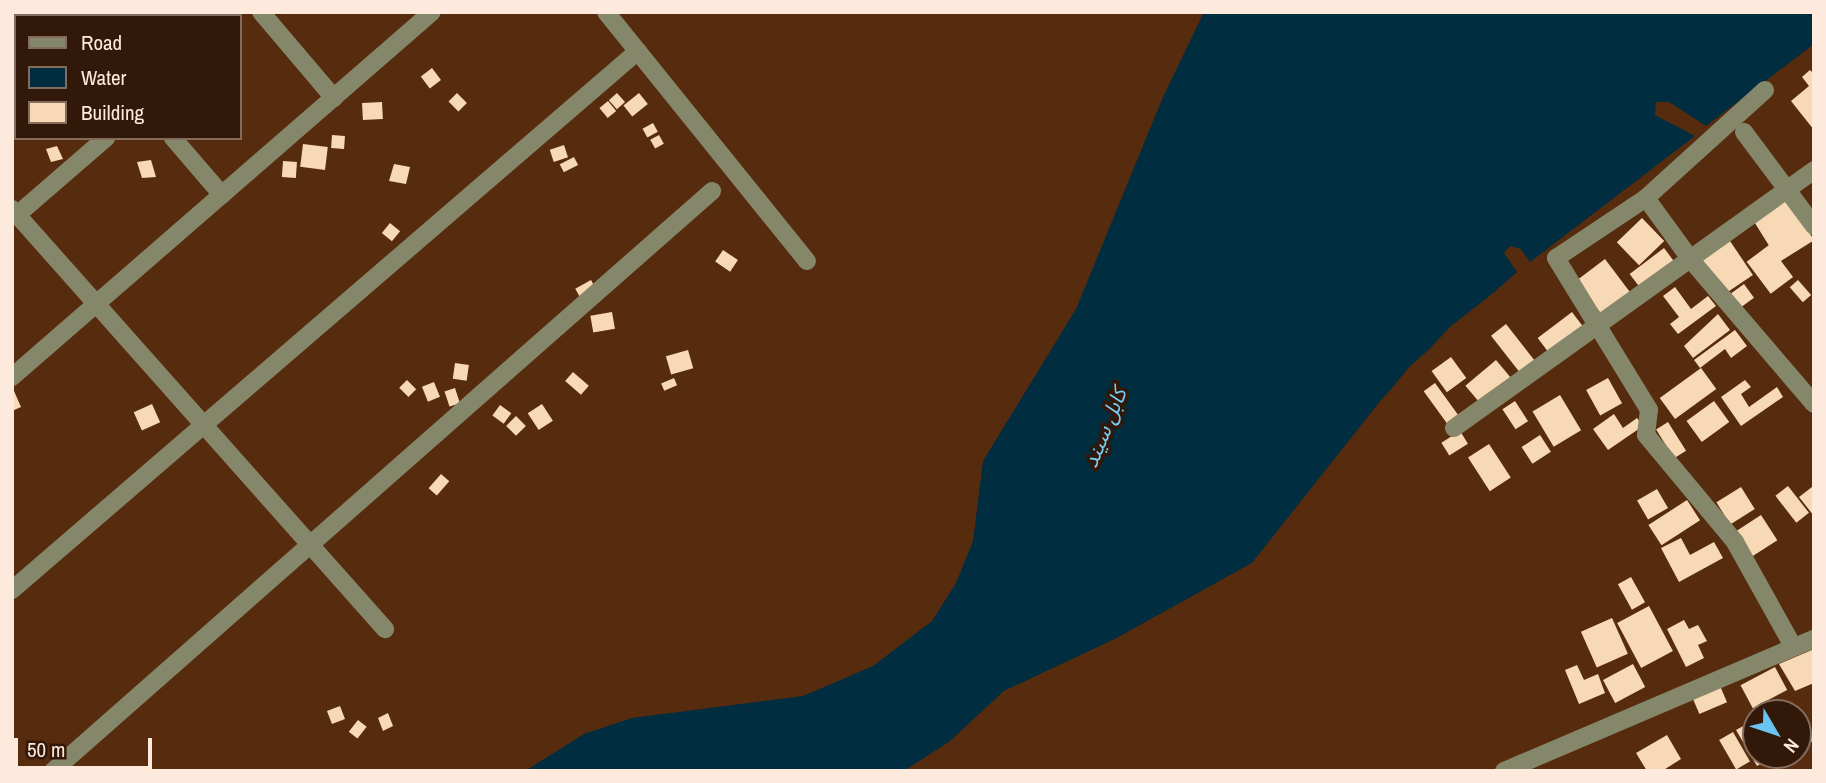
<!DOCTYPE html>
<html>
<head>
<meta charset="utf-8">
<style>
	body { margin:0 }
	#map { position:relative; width:1826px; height:783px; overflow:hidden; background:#572b0d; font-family:"Archivo Narrow","Noto Sans Arabic",sans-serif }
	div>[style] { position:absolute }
	.water>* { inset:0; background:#002d40 }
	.pier>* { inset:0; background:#572b0d }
	.building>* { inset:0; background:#f8d9b5; transform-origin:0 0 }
	.minor>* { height:18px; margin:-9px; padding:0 9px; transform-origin:9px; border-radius:9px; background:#85876a }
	span { translate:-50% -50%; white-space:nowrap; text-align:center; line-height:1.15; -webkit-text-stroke:7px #311808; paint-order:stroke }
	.water-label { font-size:21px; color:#79cef9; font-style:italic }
	.frame { position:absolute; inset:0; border:14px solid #fee9dd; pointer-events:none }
	.legend { position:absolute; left:14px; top:14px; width:228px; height:126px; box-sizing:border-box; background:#311808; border:2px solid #836c5d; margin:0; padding:9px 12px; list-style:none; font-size:21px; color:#fee9dd }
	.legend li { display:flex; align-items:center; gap:14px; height:35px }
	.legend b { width:35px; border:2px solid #836c5d }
	.north { position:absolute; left:1742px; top:699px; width:70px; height:70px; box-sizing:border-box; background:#311808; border:2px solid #836c5d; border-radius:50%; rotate:129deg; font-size:19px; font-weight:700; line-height:28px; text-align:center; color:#fee9dd }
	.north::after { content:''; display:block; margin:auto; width:24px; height:32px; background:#69c4f0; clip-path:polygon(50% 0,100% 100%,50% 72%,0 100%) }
	.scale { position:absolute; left:14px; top:738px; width:138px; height:32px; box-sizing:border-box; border:4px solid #fee9dd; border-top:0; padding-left:9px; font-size:21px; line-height:24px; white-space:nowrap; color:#fee9dd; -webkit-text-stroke:5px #311808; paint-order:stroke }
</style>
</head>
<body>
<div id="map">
	<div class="water">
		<div style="clip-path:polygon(1204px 12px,1814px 12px,1814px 44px,1451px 326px,1381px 400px,1252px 563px,1115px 639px,1004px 691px,949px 742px,904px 771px,525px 771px,584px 734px,632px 718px,803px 696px,873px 666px,932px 621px,956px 583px,973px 541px,983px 461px,1076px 309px,1163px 97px)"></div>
	</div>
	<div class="pier">
		<div style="clip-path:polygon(1814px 44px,1453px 329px,1383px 402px,1254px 566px,1116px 643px,1006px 694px,941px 752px,904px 771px,949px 742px,1004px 691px,1115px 639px,1252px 563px,1409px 367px,1517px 272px,1504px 253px,1510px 246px,1521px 249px,1530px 262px,1695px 136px,1655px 115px,1656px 102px,1669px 102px,1706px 126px)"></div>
	</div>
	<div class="building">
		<div style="left:432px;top:68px;width:15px;height:14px;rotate:53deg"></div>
		<div style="clip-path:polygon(1810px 70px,1814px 74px,1814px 130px,1791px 101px,1809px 86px,1802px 77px)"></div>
		<div style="left:457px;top:93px;width:14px;height:12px;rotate:45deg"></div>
		<div style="left:617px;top:93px;width:12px;height:11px;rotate:48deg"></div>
		<div style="left:639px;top:93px;width:14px;height:20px;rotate:51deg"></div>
		<div style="left:608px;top:101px;width:13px;height:11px;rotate:51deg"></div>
		<div style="left:382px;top:102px;width:17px;height:20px;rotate:87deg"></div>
		<div style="left:653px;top:123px;width:10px;height:12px;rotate:61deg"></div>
		<div style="left:332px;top:135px;width:13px;height:13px;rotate:4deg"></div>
		<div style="left:659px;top:135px;width:10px;height:10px;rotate:61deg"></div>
		<div style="left:303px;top:144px;width:25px;height:23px;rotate:7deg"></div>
		<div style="left:564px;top:145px;width:13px;height:15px;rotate:72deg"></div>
		<div style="clip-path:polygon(57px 146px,63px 159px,51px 162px,46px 149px)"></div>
		<div style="left:574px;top:157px;width:9px;height:16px;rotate:63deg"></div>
		<div style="clip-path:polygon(151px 160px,156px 177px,142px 178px,137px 162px)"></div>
		<div style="left:283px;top:161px;width:14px;height:16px;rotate:4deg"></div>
		<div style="clip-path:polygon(394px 164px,410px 167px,406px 184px,389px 181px)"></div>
		<div style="left:1787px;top:197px;width:51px;height:41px;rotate:58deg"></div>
		<div style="left:1642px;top:218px;width:32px;height:35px;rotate:46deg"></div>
		<div style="left:390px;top:223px;width:13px;height:13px;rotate:39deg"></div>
		<div style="left:1730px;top:241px;width:41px;height:34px;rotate:56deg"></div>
		<div style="left:1769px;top:245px;width:40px;height:28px;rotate:53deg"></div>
		<div style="left:1664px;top:248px;width:20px;height:43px;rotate:53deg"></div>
		<div style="left:723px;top:250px;width:18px;height:14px;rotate:34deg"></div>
		<div style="left:1605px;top:259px;width:41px;height:36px;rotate:53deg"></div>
		<div style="left:591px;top:280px;width:10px;height:18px;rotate:61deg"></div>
		<div style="left:1798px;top:280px;width:20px;height:11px;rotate:49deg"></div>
		<div style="left:1744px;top:284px;width:17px;height:20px;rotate:54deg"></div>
		<div style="clip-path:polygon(1675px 287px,1691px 309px,1708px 296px,1716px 306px,1678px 334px,1670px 324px,1679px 317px,1663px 296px)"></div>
		<div style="left:612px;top:312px;width:17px;height:22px;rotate:80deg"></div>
		<div style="left:1572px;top:312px;width:21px;height:43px;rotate:53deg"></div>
		<div style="clip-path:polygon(1718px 314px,1730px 330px,1693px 358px,1684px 346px)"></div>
		<div style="left:1506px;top:324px;width:49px;height:19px;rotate:52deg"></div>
		<div style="clip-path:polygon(1735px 330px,1747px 346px,1731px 358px,1725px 349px,1700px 368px,1694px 360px)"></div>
		<div style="left:688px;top:350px;width:19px;height:23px;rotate:74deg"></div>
		<div style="left:1451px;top:357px;width:26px;height:24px;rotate:54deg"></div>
		<div style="left:1496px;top:360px;width:25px;height:40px;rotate:50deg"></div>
		<div style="left:455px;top:363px;width:14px;height:16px;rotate:8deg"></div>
		<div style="left:1701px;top:368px;width:26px;height:51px;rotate:54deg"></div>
		<div style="left:573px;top:372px;width:21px;height:12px;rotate:41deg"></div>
		<div style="left:674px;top:378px;width:8px;height:14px;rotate:67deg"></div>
		<div style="left:1608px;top:378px;width:29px;height:25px;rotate:61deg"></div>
		<div style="left:407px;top:380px;width:13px;height:11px;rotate:45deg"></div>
		<div style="clip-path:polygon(1745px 380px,1751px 387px,1741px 394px,1749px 407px,1777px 387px,1783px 397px,1741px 426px,1721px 397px)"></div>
		<div style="left:434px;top:382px;width:16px;height:13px;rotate:68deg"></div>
		<div style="left:1435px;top:383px;width:41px;height:14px;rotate:54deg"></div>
		<div style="left:455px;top:388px;width:16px;height:11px;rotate:72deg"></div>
		<div style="clip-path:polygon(14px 391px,21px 407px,12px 411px,12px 392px)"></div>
		<div style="left:1560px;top:395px;width:41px;height:32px;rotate:59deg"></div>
		<div style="left:1515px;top:401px;width:24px;height:15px;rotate:57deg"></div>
		<div style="left:1714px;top:401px;width:26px;height:34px;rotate:54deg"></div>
		<div style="left:152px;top:404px;width:20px;height:20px;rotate:66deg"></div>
		<div style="left:542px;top:404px;width:20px;height:17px;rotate:57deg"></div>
		<div style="left:500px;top:405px;width:14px;height:13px;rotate:36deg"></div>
		<div style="clip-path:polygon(1614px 414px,1623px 428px,1637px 418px,1643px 426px,1608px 450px,1593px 429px)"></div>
		<div style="left:516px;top:416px;width:14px;height:14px;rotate:45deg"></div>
		<div style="left:1668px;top:422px;width:34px;height:14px;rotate:58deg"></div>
		<div style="left:1460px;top:431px;width:15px;height:22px;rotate:58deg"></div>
		<div style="left:1540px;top:435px;width:20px;height:22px;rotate:57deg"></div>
		<div style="left:1489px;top:444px;width:40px;height:25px;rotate:57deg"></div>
		<div style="left:441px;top:474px;width:11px;height:19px;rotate:41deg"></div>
		<div style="left:1788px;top:486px;width:34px;height:16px;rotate:52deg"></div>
		<div style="left:1741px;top:487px;width:26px;height:29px;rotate:58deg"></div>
		<div style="clip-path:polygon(1812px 487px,1814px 489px,1814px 516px,1799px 497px)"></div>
		<div style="left:1657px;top:489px;width:22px;height:23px;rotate:60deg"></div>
		<div style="left:1687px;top:500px;width:24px;height:46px;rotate:57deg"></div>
		<div style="left:1761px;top:515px;width:30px;height:32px;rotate:57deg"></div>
		<div style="clip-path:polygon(1681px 538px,1690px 555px,1714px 542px,1723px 558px,1679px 582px,1661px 548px)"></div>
		<div style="left:1631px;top:577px;width:29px;height:15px;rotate:61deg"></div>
		<div style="left:1649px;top:606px;width:51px;height:36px;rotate:62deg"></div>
		<div style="left:1612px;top:618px;width:39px;height:34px;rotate:66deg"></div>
		<div style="clip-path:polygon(1684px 620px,1689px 629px,1698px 625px,1707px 641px,1698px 645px,1704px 658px,1686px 667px,1667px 629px)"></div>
		<div style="clip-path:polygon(1814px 649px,1814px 683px,1795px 691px,1779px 664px)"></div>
		<div style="left:1633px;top:664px;width:26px;height:34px;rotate:62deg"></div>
		<div style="clip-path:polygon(1577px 665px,1584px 680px,1598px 674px,1605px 693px,1579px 704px,1565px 670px)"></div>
		<div style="left:1775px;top:667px;width:26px;height:39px;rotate:62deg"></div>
		<div style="left:1718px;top:681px;width:23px;height:30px;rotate:67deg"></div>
		<div style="left:340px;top:706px;width:14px;height:14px;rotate:69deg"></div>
		<div style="clip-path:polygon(388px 713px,393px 726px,383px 731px,378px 718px)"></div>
		<div style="clip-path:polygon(1756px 719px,1756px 755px,1775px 755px,1757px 766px,1736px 730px)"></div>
		<div style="left:358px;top:720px;width:11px;height:15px;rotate:38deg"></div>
		<div style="clip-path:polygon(1798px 721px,1814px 739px,1805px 748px,1798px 740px)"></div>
		<div style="left:1733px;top:732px;width:34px;height:16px;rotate:60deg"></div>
		<div style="clip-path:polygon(1667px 735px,1681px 759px,1662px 771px,1647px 771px,1636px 753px)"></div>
	</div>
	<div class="minor">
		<div style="left:261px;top:12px;width:113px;rotate:49.7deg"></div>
		<div style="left:606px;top:12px;width:320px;rotate:51.1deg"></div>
		<div style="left:63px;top:14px;width:2px;rotate:63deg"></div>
		<div style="left:1765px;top:90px;width:161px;rotate:137.8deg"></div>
		<div style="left:1646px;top:198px;width:108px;rotate:146.3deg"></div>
		<div style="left:1556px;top:258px;width:178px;rotate:58.5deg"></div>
		<div style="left:1649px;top:410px;width:25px;rotate:97deg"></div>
		<div style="left:1646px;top:435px;width:139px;rotate:50.2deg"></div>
		<div style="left:1735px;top:542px;width:119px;rotate:60.9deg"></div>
		<div style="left:12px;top:93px;width:6px;rotate:-45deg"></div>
		<div style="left:1744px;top:132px;width:117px;rotate:53.3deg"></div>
		<div style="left:173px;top:138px;width:75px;rotate:49.3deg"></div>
		<div style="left:1646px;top:198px;width:77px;rotate:54deg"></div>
		<div style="left:1691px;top:260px;width:189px;rotate:49.5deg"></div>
		<div style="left:12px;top:209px;width:562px;rotate:48.39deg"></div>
		<div style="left:17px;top:215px;width:118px;rotate:-40.9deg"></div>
		<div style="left:12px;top:377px;width:556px;rotate:-40.99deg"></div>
		<div style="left:1454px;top:428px;width:443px;rotate:-35.6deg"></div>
		<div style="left:12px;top:590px;width:826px;rotate:-40.73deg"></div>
		<div style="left:53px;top:771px;width:878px;rotate:-41.35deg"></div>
		<div style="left:1504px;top:771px;width:337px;rotate:-23.1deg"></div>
	</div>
	<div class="water-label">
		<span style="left:1105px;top:428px;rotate:-68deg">کابل سيند</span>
	</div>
	<div class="frame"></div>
	<ul class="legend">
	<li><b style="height:9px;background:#85876a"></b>Road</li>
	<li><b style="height:19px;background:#002d40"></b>Water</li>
	<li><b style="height:19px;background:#f8d9b5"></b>Building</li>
	</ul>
	<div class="north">N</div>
	<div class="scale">50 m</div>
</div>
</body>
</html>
